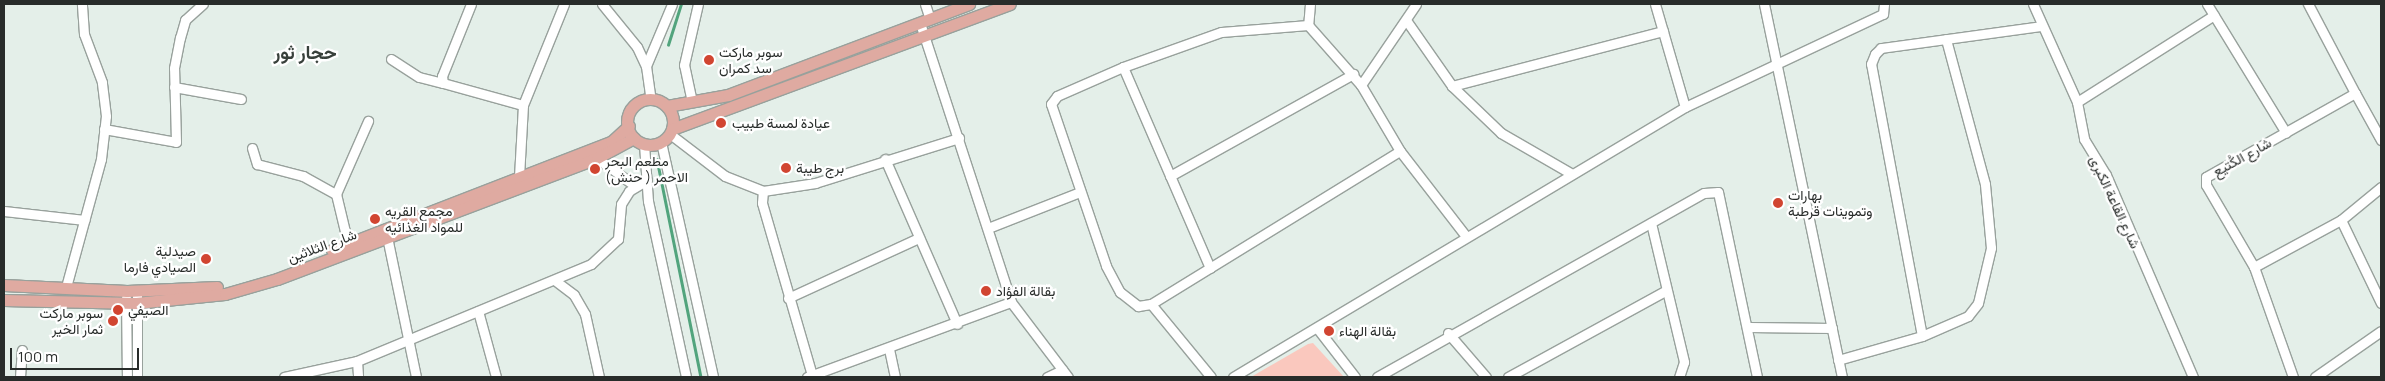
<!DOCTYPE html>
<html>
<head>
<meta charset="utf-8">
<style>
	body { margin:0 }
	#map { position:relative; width:2385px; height:381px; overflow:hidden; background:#e4efe9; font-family:Manrope,Vazirmatn,sans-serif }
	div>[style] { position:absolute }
	.green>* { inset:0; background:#fac8be }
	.stream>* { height:2.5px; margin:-1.25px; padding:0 1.25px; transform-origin:1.25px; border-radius:1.25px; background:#52a47d }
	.roads { filter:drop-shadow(1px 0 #98a19c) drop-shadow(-1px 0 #98a19c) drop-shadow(0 1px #98a19c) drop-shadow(0 -1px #98a19c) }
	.minor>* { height:9px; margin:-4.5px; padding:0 4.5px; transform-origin:4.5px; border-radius:4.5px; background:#fff }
	.major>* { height:11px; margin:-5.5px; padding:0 5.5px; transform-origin:5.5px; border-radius:5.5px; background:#dfaaa1 }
	.major>.ring { margin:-5.5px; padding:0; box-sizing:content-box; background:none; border:11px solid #dfaaa1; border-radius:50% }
	.dots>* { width:14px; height:14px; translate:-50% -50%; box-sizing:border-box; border:2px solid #fff; border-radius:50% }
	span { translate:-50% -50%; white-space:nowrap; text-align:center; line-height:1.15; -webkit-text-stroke:4.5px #fff; paint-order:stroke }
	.poi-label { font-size:14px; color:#282c2a }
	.left { translate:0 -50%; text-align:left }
	.right { translate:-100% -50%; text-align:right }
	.street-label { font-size:14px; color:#282c2a }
	.district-label { font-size:19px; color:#38403b; font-weight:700 }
	.frame { position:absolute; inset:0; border:5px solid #282c2a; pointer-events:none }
	.scale { position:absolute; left:10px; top:348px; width:129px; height:22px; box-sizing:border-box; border:2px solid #282c2a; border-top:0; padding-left:6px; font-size:15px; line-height:18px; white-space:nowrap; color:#282c2a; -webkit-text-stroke:4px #fff; paint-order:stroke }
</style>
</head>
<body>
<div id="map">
	<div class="green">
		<div style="clip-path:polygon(1313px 343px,1344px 377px,1251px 377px,1308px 344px)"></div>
	</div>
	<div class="stream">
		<div style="left:668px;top:45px;width:43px;rotate:-72.4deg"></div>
		<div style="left:657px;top:159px;width:222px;rotate:78.6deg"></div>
	</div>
	<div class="roads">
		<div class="minor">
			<div style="left:471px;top:4px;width:78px;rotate:111.9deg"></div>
			<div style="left:442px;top:76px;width:7px;rotate:82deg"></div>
			<div style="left:443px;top:83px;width:83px;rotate:15.4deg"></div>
			<div style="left:523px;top:105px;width:71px;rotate:93.2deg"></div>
			<div style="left:602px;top:4px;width:55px;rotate:50.9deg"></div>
			<div style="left:637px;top:47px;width:21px;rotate:65deg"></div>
			<div style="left:646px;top:66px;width:34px;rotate:82deg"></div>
			<div style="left:925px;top:4px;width:16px;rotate:72deg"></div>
			<div style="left:1310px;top:4px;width:21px;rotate:95deg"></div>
			<div style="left:1308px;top:25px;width:87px;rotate:175.4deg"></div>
			<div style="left:1221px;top:32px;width:104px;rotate:160.3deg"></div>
			<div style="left:1123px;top:67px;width:72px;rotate:156.3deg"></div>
			<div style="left:1057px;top:96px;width:10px;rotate:127deg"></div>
			<div style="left:1051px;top:104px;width:171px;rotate:71.2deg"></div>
			<div style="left:1106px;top:266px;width:30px;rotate:62deg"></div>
			<div style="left:1120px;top:292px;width:23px;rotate:38deg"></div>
			<div style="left:1138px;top:306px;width:13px;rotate:-9deg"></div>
			<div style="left:1151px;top:304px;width:292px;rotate:-31.6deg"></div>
			<div style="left:1655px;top:4px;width:107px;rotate:73.8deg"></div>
			<div style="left:1764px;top:4px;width:381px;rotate:78.2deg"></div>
			<div style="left:2033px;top:4px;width:107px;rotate:65.8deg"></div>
			<div style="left:2077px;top:102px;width:38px;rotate:79deg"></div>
			<div style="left:2084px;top:139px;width:42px;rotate:58.6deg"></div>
			<div style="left:2106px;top:175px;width:220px;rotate:66.7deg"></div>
			<div style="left:2207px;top:4px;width:151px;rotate:58.5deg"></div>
			<div style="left:1406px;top:20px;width:80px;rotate:55.1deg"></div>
			<div style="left:1452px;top:86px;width:68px;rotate:43.8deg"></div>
			<div style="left:1501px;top:133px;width:82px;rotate:30deg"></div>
			<div style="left:920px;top:23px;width:293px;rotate:71.9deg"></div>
			<div style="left:1011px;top:302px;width:94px;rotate:52.8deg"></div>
			<div style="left:1308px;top:25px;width:80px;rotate:48.5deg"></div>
			<div style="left:1361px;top:85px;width:77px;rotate:59.4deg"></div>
			<div style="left:1400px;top:151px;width:106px;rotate:52.3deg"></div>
			<div style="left:391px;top:59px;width:33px;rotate:33deg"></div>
			<div style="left:419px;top:77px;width:25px;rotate:14deg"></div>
			<div style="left:646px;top:66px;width:67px;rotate:-67.2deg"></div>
			<div style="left:1123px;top:67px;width:219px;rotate:66.6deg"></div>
			<div style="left:1361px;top:85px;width:98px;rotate:-55.8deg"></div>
			<div style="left:1452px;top:86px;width:218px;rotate:-14.6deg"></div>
			<div style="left:174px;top:87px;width:68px;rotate:10.2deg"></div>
			<div style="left:2355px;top:93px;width:54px;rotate:61deg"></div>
			<div style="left:692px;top:102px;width:38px;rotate:-102deg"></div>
			<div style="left:684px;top:65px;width:63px;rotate:-77.1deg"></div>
			<div style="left:2077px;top:102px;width:162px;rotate:-32.4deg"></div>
			<div style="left:523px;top:105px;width:109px;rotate:-67.9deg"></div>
			<div style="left:104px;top:129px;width:73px;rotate:10.2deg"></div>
			<div style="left:176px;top:142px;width:74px;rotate:-91.5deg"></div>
			<div style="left:174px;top:68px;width:31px;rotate:-79deg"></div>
			<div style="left:180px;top:38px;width:19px;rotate:-74deg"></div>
			<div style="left:185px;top:20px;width:24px;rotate:-42deg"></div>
			<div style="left:670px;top:134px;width:69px;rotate:37.4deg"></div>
			<div style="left:725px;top:176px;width:41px;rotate:21.5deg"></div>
			<div style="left:763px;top:191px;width:53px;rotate:-8.7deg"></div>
			<div style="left:815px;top:183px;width:151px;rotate:-17.4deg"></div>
			<div style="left:661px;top:142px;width:241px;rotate:77.5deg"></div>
			<div style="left:644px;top:144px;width:57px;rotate:86deg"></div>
			<div style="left:648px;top:201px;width:180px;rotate:77.8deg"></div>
			<div style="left:252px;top:148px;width:17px;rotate:73deg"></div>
			<div style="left:257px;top:164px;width:48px;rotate:14.6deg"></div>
			<div style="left:303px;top:176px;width:38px;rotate:29deg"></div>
			<div style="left:597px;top:158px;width:47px;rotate:36.4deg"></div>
			<div style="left:885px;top:159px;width:180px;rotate:66.4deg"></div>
			<div style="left:1170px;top:176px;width:210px;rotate:-29.1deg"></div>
			<div style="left:763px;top:191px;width:12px;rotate:95deg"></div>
			<div style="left:762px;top:203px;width:179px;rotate:73.8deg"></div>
			<div style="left:4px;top:211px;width:81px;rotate:6.4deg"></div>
			<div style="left:2341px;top:220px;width:92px;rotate:64.3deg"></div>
			<div style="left:1651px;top:223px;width:143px;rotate:76.6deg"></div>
			<div style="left:1684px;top:362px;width:16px;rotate:108deg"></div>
			<div style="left:988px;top:228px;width:99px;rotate:-21.4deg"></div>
			<div style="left:386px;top:232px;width:148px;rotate:78.3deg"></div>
			<div style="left:348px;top:244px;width:51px;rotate:-103.5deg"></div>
			<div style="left:336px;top:194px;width:80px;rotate:-66.3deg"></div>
			<div style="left:2254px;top:267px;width:99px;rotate:-28.4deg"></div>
			<div style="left:2341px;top:220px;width:52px;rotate:-39.5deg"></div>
			<div style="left:557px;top:282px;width:21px;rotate:37deg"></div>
			<div style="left:574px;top:295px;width:22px;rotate:60deg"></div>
			<div style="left:585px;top:314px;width:65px;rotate:77.5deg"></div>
			<div style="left:66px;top:287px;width:133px;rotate:-74.7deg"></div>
			<div style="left:101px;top:159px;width:43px;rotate:-83.4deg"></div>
			<div style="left:106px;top:116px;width:34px;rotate:-97deg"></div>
			<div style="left:102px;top:82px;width:51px;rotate:-110.6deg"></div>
			<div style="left:84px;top:34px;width:30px;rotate:-94deg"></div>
			<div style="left:137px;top:291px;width:86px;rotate:90deg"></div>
			<div style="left:126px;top:298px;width:79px;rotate:89.3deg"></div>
			<div style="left:788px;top:298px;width:141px;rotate:-24.7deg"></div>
			<div style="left:1151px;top:304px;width:94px;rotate:50.6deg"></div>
			<div style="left:478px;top:311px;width:68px;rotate:74.7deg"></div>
			<div style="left:1749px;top:327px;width:83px;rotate:0.7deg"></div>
			<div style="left:1317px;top:328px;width:62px;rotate:52.2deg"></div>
			<div style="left:1448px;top:333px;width:58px;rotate:49.2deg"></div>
			<div style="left:1922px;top:336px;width:277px;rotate:-100.6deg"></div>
			<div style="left:1871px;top:64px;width:11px;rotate:-68deg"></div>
			<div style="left:1875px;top:54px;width:8px;rotate:-45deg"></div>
			<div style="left:1881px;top:48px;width:162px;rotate:-7.8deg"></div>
			<div style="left:889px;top:349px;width:29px;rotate:78deg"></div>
			<div style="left:1838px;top:360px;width:87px;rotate:-15.9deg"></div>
			<div style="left:1922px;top:336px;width:50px;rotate:-23.5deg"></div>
			<div style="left:1968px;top:316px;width:16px;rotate:-52deg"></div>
			<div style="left:1978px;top:303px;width:57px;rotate:-76.7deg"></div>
			<div style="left:1991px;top:248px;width:64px;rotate:-95.4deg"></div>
			<div style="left:1985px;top:184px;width:150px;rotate:-105.1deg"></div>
			<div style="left:357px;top:361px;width:16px;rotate:86deg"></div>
			<div style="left:20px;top:377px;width:27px;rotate:-86deg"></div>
			<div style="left:284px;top:377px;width:75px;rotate:-12.4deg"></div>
			<div style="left:357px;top:361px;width:253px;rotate:-22.5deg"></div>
			<div style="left:591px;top:264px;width:37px;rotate:-43deg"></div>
			<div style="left:618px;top:239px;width:35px;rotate:-85deg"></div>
			<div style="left:621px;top:204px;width:15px;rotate:-58deg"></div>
			<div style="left:629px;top:191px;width:21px;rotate:-31deg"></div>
			<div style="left:807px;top:377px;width:217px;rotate:-20.2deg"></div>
			<div style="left:1047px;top:377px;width:17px;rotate:-25deg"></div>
			<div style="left:1233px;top:377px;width:527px;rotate:-30.85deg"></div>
			<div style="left:1685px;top:107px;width:219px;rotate:-25.2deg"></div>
			<div style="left:1883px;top:14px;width:10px;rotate:-84deg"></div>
			<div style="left:1377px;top:377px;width:375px;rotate:-29.4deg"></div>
			<div style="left:1704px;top:193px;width:14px;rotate:-4deg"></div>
			<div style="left:1718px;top:192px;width:189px;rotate:78.1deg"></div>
			<div style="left:1508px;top:377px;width:179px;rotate:-28.7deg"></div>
			<div style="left:2293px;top:377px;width:117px;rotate:-109.5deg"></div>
			<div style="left:2254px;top:267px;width:95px;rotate:-120.3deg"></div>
			<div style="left:2206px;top:185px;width:8px;rotate:-90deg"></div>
			<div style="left:2206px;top:177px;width:171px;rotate:-29.4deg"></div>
			<div style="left:2355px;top:93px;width:101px;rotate:-117.8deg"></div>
			<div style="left:2315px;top:377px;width:80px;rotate:-34.9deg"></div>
		</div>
		<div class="major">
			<div class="ring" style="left:627px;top:99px;width:35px;height:35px"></div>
			<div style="left:667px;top:106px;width:62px;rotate:-10.2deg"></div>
			<div style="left:728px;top:95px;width:258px;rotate:-20.7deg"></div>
			<div style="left:672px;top:129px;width:360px;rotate:-20.3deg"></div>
			<div style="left:332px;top:250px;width:299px;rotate:-21.2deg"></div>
			<div style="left:611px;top:142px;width:24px;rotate:-42deg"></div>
			<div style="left:4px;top:285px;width:123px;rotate:2.8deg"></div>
			<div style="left:127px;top:291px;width:90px;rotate:-2.5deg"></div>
			<div style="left:4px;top:300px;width:132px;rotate:1.3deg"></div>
			<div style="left:136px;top:303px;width:89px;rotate:-5.8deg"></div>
			<div style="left:225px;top:294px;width:54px;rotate:-16.1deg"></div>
			<div style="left:277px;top:279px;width:342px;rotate:-20.7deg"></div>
			<div style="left:597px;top:158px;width:42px;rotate:-28.4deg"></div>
		</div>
	</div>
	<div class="dots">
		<div style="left:709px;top:60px;background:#d14531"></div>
		<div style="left:721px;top:123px;background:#d14531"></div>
		<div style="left:786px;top:168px;background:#d14531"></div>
		<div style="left:595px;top:169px;background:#d14531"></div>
		<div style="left:1778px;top:203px;background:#d14531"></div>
		<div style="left:375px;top:219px;background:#d14531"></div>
		<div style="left:206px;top:259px;background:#d14531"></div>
		<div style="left:986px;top:291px;background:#d14531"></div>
		<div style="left:118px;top:310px;background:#d14531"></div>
		<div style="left:113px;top:321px;background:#d14531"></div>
		<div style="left:1329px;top:331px;background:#d14531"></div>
	</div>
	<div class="poi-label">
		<span class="left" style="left:719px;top:60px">سوبر ماركت<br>سد كمران</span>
		<span class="left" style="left:732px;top:123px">عيادة لمسة طبيب</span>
		<span class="left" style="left:605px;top:169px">مطعم البحر<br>الاحمر ( حنش)</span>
		<span class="left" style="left:796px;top:168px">برج طيبة</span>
		<span class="left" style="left:1788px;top:203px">بهارات<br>وتموينات قرطبة</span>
		<span class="left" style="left:385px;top:219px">مجمع القريه<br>للمواد الغذائيه</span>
		<span class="right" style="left:196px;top:259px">صيدلية<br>الصيادي فارما</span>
		<span class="left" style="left:996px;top:291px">بقالة الفؤاد</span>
		<span class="left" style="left:128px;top:310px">الصيفي</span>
		<span class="right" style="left:103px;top:321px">سوبر ماركت<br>ثمار الخير</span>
		<span class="left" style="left:1339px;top:331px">بقالة الهناء</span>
	</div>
	<div class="street-label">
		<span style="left:2242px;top:157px;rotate:-29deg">شارع الكُتيع</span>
		<span style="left:2115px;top:202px;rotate:65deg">شارع القاعة الكبرى</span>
		<span style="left:322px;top:246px;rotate:-20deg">شارع الثلاثين</span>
	</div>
	<div class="district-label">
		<span style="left:305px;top:53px">حجار ثور</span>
	</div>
	<div class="frame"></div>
	<div class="scale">100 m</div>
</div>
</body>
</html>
